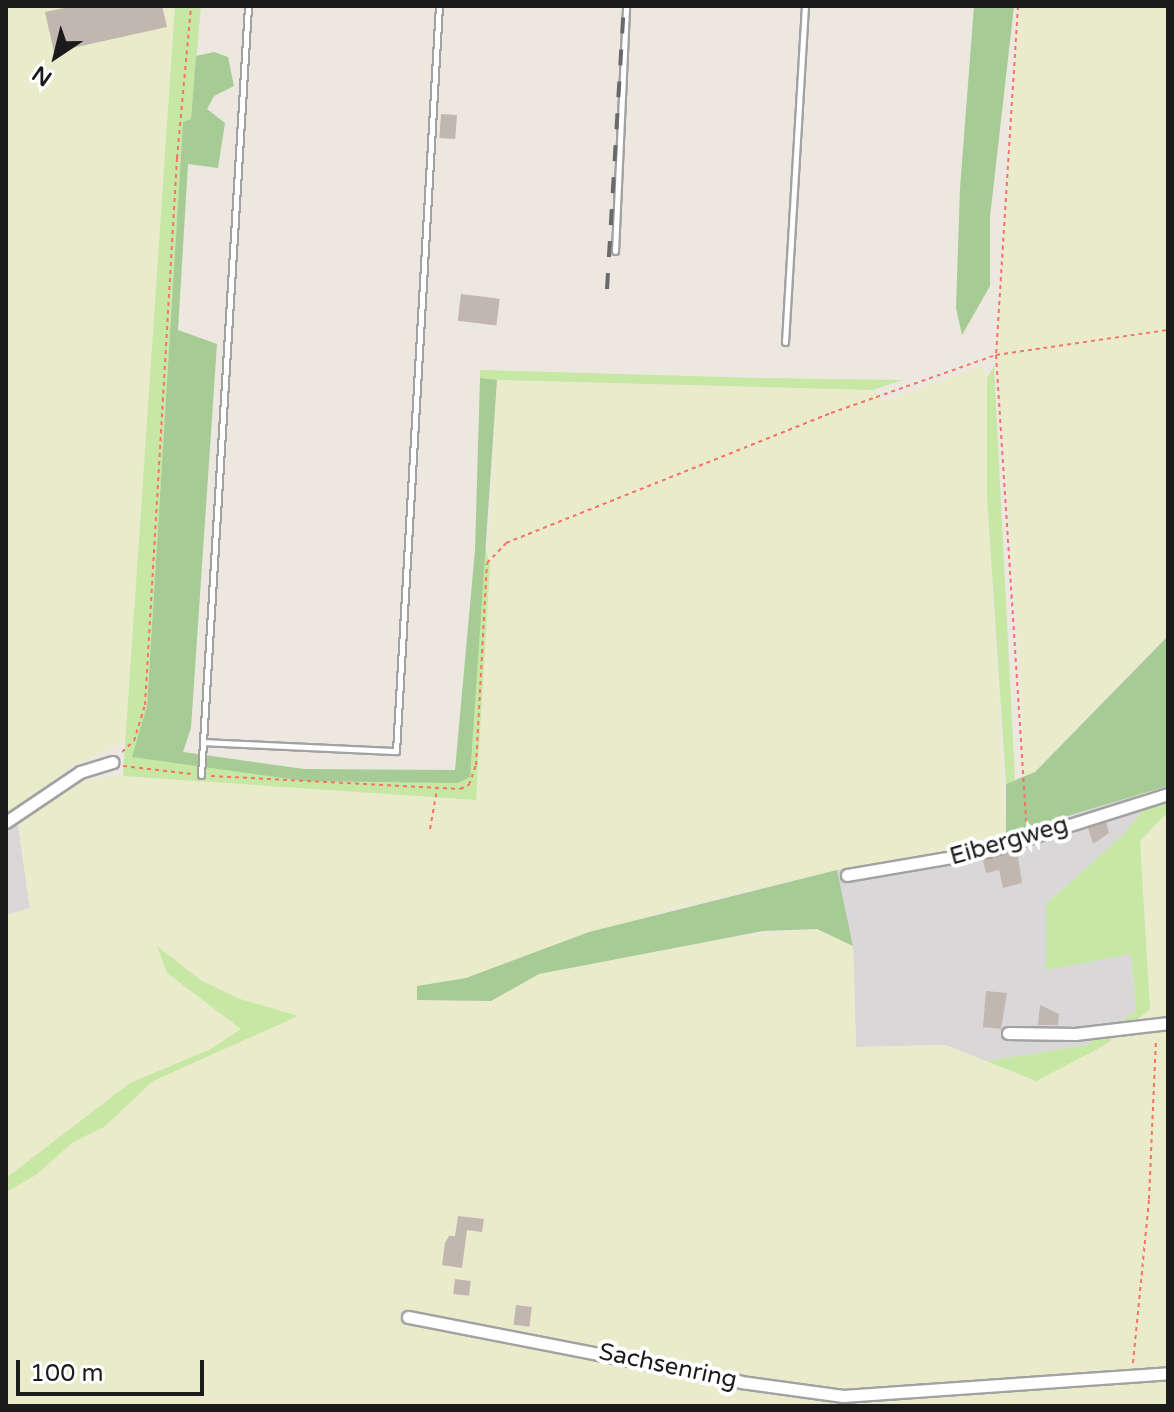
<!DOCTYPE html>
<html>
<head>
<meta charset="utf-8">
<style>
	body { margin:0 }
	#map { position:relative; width:1174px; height:1412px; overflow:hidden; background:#ece8e0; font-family:"Varela Round",sans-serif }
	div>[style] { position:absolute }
	.residential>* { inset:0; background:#d9d7d8 }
	.farmland>* { inset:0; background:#eaebcb }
	.grass>* { inset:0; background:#c7e7a5 }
	.forest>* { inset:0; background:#a6cb95 }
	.building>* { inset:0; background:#c1b7b0; transform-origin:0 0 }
	.path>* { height:2px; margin-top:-1px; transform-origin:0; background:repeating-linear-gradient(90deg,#f77267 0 4px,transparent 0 8px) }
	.roads { filter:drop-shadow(2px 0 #a2a2a2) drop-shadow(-2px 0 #a2a2a2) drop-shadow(0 2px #a2a2a2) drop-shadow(0 -2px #a2a2a2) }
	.service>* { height:5px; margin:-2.5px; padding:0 2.5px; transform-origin:2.5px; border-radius:2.5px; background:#fff }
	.minor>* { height:11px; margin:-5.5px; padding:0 5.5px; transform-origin:5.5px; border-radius:5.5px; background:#fff }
	.rail>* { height:4px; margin-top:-2px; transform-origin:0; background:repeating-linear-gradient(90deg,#696969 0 16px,transparent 0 32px) }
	span { translate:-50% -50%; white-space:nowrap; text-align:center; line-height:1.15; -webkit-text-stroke:8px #fff; paint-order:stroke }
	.street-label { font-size:24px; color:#1b1b1b }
	.frame { position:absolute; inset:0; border:8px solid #1b1b1b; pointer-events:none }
	.north { position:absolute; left:16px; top:16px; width:80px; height:80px; -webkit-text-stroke:6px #fff; paint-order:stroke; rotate:215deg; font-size:22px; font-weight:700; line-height:32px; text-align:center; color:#1b1b1b }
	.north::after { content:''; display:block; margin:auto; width:28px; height:36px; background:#1b1b1b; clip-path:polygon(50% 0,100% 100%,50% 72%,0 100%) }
	.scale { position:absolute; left:16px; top:1360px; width:188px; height:36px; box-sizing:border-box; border:4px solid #1b1b1b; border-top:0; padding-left:10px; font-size:24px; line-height:28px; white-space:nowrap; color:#1b1b1b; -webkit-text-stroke:6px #fff; paint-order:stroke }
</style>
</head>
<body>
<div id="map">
	<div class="residential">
		<div style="clip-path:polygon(1134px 793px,1145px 808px,1123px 835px,1046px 904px,1046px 969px,1131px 954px,1136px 1011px,1087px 1045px,986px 1061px,945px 1045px,856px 1047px,853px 946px,837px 870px,972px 848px)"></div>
		<div style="clip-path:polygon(16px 811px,30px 909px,6px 915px,6px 817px)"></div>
	</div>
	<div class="farmland">
		<div style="clip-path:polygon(6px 6px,175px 6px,125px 742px,74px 765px,6px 817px)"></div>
		<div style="clip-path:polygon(1019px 6px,1168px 6px,1168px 636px,1035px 772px,1022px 778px,1021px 674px,996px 355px)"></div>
		<div style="clip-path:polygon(982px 365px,987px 378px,987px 497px,1006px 834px,972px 848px,837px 870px,670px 909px,466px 978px,417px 986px,417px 1000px,491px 1001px,539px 974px,721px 938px,817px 929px,853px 946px,856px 1047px,945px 1045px,1036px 1081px,1150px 1009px,1140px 841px,1168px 812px,1168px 1406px,6px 1406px,6px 915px,30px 908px,18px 824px,83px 780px,123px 776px,476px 800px,497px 380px,873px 390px,885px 402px)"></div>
	</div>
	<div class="grass">
		<div style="clip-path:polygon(175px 6px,201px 6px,191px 119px,183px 122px,147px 706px,133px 756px,458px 783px,485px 546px,490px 565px,476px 800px,123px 776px)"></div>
		<div style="clip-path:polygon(994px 366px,1015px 780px,1006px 784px,987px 497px,987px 378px)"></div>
		<div style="clip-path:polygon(480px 370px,759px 378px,902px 380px,873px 390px,497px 380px,480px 378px)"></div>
		<div style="clip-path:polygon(1168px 801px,1168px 812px,1140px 841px,1150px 1009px,1105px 1045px,1036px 1081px,986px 1061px,1087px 1045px,1136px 1011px,1131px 954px,1046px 970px,1046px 904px,1123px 835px,1145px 808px)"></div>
		<div style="clip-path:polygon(157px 946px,202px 981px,240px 999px,298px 1016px,153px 1081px,104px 1127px,73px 1142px,36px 1175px,6px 1192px,6px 1178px,130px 1083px,211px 1049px,241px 1029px,167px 973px)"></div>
	</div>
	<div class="forest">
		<div style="clip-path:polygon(974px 6px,1014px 6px,990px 217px,990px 286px,962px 335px,956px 308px,960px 188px)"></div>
		<div style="clip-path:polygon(214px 52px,228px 57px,234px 86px,214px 96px,207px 109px,225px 123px,218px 168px,188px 164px,178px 330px,217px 344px,191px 728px,183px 752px,304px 769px,455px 770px,475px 550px,480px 378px,497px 380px,470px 777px,458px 783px,305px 781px,132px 757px,147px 706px,183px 122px,191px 119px,196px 56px)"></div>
		<div style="clip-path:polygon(1168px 636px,1168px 786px,1006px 834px,1006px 784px,1035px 772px)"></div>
		<div style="clip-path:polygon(837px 870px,853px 946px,817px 929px,763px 931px,539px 974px,491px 1001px,417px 1000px,417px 986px,466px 978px,589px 932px)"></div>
	</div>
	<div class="building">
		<div style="clip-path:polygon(74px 6px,162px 6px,167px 27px,54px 52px,45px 12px)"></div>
		<div style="left:441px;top:114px;width:16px;height:24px;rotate:4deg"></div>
		<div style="left:461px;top:294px;width:39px;height:27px;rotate:7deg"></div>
		<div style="clip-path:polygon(1106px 822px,1109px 833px,1093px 844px,1088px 828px)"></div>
		<div style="clip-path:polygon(1017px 850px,1022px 883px,1003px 888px,999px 870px,986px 873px,983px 860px)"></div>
		<div style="clip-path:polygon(986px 991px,1007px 993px,1001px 1029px,983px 1027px)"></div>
		<div style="clip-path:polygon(1040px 1005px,1059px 1014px,1058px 1025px,1038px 1025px)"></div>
		<div style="clip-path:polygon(458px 1216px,484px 1219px,482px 1232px,467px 1230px,462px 1268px,442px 1265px,445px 1243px,449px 1236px,455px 1236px)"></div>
		<div style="left:455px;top:1279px;width:16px;height:15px;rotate:7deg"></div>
		<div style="left:516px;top:1305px;width:16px;height:20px;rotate:7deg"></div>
	</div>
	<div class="path">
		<div style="left:1018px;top:6px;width:350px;rotate:93.6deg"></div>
		<div style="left:996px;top:355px;width:471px;rotate:86.3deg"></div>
		<div style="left:122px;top:752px;width:16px;rotate:-43deg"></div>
		<div style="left:134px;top:741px;width:38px;rotate:-73deg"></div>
		<div style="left:145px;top:705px;width:548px;rotate:-86.65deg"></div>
		<div style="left:177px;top:158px;width:153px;rotate:-84.7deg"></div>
		<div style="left:123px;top:766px;width:69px;rotate:6.6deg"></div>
		<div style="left:211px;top:776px;width:249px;rotate:3deg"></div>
		<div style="left:460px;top:789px;width:10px;rotate:-24deg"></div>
		<div style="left:469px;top:785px;width:21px;rotate:-71deg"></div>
		<div style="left:476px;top:765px;width:202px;rotate:-86.9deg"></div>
		<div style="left:487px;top:563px;width:28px;rotate:-46deg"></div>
		<div style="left:506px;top:543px;width:350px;rotate:-21.8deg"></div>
		<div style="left:831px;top:413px;width:175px;rotate:-19.4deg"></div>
		<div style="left:996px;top:355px;width:174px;rotate:-8.3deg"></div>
		<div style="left:430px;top:829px;width:40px;rotate:-80deg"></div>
		<div style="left:1133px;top:1363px;width:165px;rotate:-84.4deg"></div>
		<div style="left:1149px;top:1199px;width:160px;rotate:-87.5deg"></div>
	</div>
	<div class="roads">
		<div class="service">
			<div style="left:615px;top:251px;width:245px;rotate:-87.4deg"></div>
			<div style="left:785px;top:342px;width:337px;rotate:-86.6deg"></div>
			<div style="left:204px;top:742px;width:192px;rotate:2.7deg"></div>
			<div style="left:396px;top:751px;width:746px;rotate:-86.7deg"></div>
			<div style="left:201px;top:775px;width:770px;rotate:-86.5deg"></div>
		</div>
		<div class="minor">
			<div style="left:6px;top:822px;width:89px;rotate:-34deg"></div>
			<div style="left:80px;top:772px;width:34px;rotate:-17deg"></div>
			<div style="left:847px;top:875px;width:142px;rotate:-9.7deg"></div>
			<div style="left:987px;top:851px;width:190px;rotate:-17.5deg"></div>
			<div style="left:1008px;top:1033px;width:67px;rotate:0.9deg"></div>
			<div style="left:1075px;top:1034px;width:94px;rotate:-6.7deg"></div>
			<div style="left:408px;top:1317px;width:339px;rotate:11deg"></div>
			<div style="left:741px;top:1382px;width:103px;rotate:7.8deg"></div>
			<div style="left:843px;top:1396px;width:326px;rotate:-4deg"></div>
		</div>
	</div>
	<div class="rail">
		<div style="left:607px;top:289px;width:284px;rotate:-86.6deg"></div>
	</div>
	<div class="street-label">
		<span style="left:1009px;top:841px;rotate:-16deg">Eibergweg</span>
		<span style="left:668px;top:1366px;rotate:12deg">Sachsenring</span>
	</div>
	<div class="frame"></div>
	<div class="north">N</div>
	<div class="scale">100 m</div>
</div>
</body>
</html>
